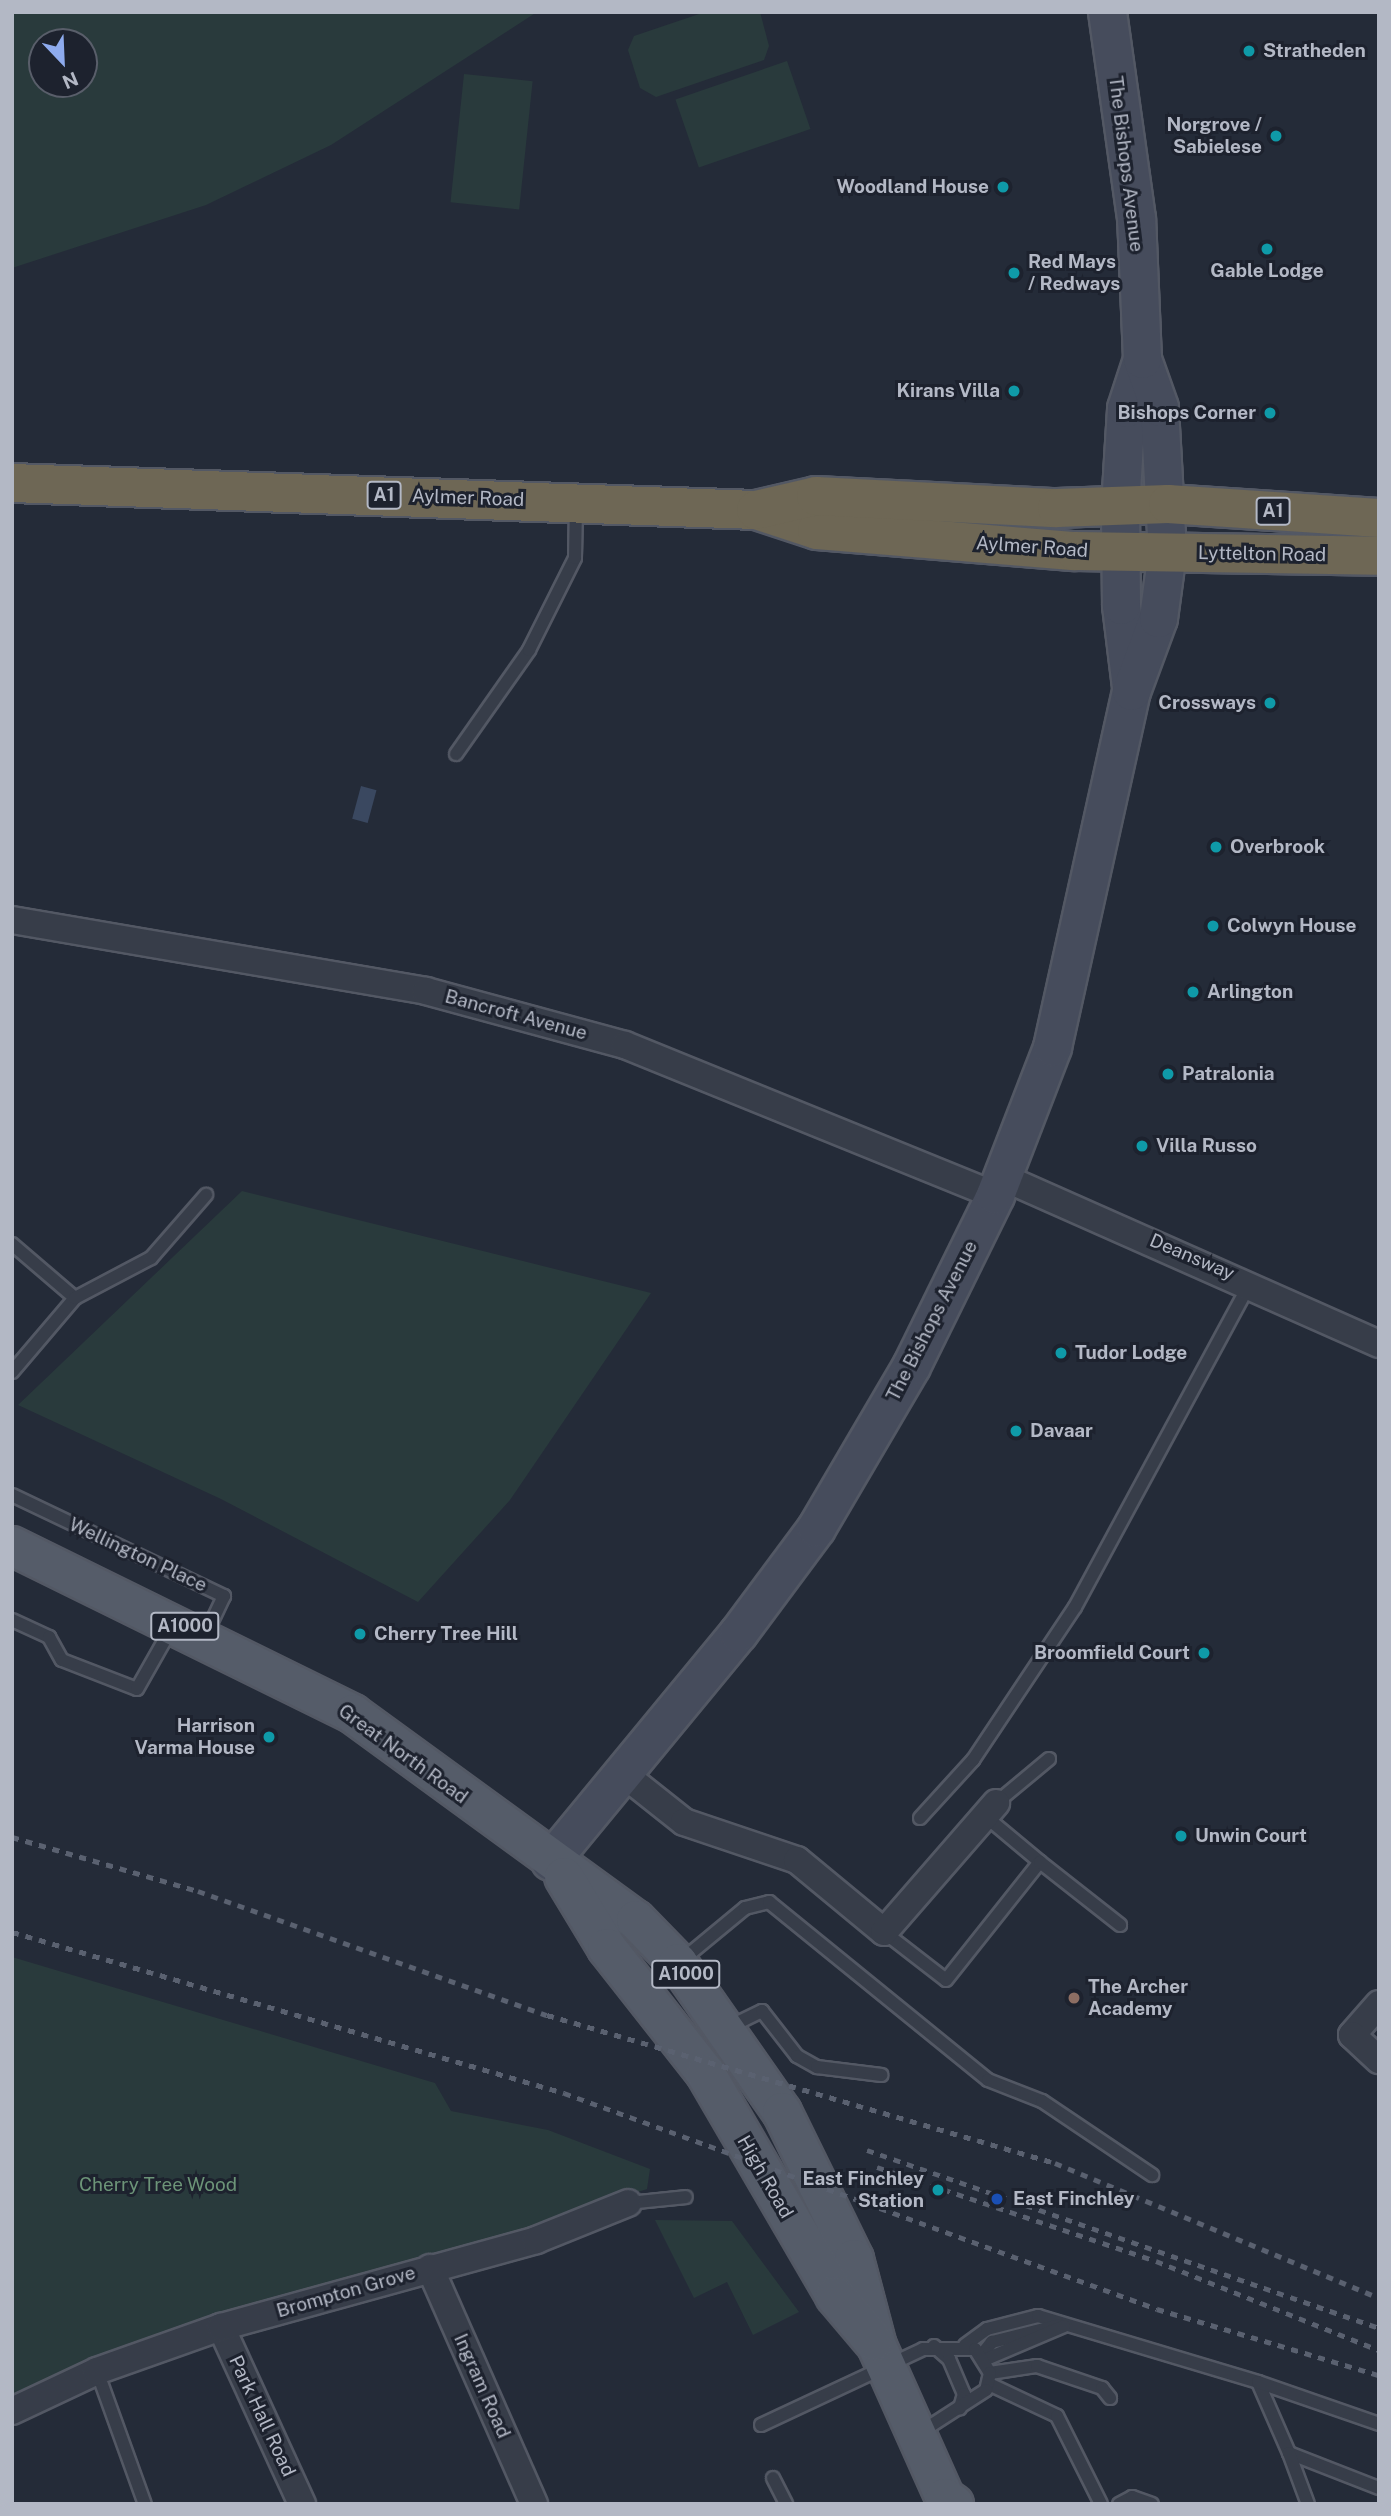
<!DOCTYPE html>
<html>
<head>
<meta charset="utf-8">
<style>
	body { margin:0 }
	#map { position:relative; width:1391px; height:2516px; overflow:hidden; background:#242b38; font-family:"Public Sans",sans-serif }
	div>[style] { position:absolute }
	.green>* { inset:0; background:#293a3c; transform-origin:0 0 }
	.water>* { inset:0; background:#3a4860; transform-origin:0 0 }
	.roads { filter:drop-shadow(2px 0 #535864) drop-shadow(-2px 0 #535864) drop-shadow(0 2px #535864) drop-shadow(0 -2px #535864) }
	.lane>* { height:12px; margin:-6px; padding:0 6px; transform-origin:6px; border-radius:6px; background:#373d49 }
	.street>* { height:26px; margin:-13px; padding:0 13px; transform-origin:13px; border-radius:13px; background:#373d49 }
	.secondary>* { height:37px; margin:-18.5px; padding:0 18.5px; transform-origin:18.5px; border-radius:18.5px; background:#464c5c }
	.primary>* { height:38px; margin:-19px; padding:0 19px; transform-origin:19px; border-radius:19px; background:#555c69 }
	.highway>* { height:38px; margin:-19px; padding:0 19px; transform-origin:19px; border-radius:19px; background:#6e6755 }
	.rail>* { height:5px; margin-top:-2.5px; transform-origin:0; background:repeating-linear-gradient(90deg,#5a6170 0 7px,transparent 0 14px) }
	.dots>* { width:19px; height:19px; translate:-50% -50%; box-sizing:border-box; border:4px solid #1d222e; border-radius:50% }
	span { translate:-50% -50%; white-space:nowrap; text-align:center; line-height:1.15; -webkit-text-stroke:6px #1d222e; paint-order:stroke }
	.shield-label span { padding:2px 5px; background:#1d222e; border:2px solid; border-radius:5px; -webkit-text-stroke-width:0 }
	.shield-label { font-size:18px; color:#b3b8c5; font-weight:700 }
	.poi-label { font-size:19px; color:#b3b8c5; font-weight:700 }
	.left { translate:0 -50%; text-align:left }
	.right { translate:-100% -50%; text-align:right }
	.street-label { font-size:19px; color:#b3b8c5 }
	.park-label { font-size:19px; color:#6c9478 }
	.frame { position:absolute; inset:0; border:14px solid #b3b8c5; pointer-events:none }
	.north { position:absolute; left:28px; top:28px; width:70px; height:70px; box-sizing:border-box; background:#1d222e; border:2px solid #595e6a; border-radius:50%; rotate:157deg; font-size:19px; font-weight:700; line-height:28px; text-align:center; color:#b3b8c5 }
	.north::after { content:''; display:block; margin:auto; width:24px; height:32px; background:#8eabee; clip-path:polygon(50% 0,100% 100%,50% 72%,0 100%) }
</style>
</head>
<body>
<div id="map">
	<div class="green">
		<div style="clip-path:polygon(evenodd,12px 12px,537px 12px,331px 145px,206px 205px,12px 268px,12px 12px,84px 42px,84px 84px,42px 84px,42px 42px,84px 42px)"></div>
		<div style="clip-path:polygon(705px 12px,760px 12px,769px 46px,764px 60px,656px 97px,640px 88px,628px 50px,634px 36px)"></div>
		<div style="left:787px;top:61px;width:72px;height:118px;rotate:71deg"></div>
		<div style="left:464px;top:74px;width:69px;height:129px;rotate:6deg"></div>
		<div style="clip-path:polygon(242px 1191px,651px 1293px,510px 1500px,418px 1602px,221px 1499px,18px 1405px)"></div>
		<div style="clip-path:polygon(12px 1957px,435px 2083px,451px 2111px,548px 2130px,650px 2169px,647px 2189px,12px 2400px)"></div>
		<div style="clip-path:polygon(655px 2220px,732px 2221px,799px 2312px,753px 2335px,727px 2282px,694px 2298px)"></div>
	</div>
	<div class="water">
		<div style="left:361px;top:786px;width:16px;height:34px;rotate:15deg"></div>
	</div>
	<div class="roads">
		<div class="lane">
			<div style="left:456px;top:754px;width:127px;rotate:-54.9deg"></div>
			<div style="left:529px;top:650px;width:103px;rotate:-63.4deg"></div>
			<div style="left:575px;top:558px;width:51px;rotate:-88.9deg"></div>
			<div style="left:12px;top:1244px;width:83px;rotate:40.6deg"></div>
			<div style="left:12px;top:1372px;width:97px;rotate:-49.6deg"></div>
			<div style="left:75px;top:1298px;width:86px;rotate:-27.8deg"></div>
			<div style="left:151px;top:1258px;width:84px;rotate:-48.9deg"></div>
			<div style="left:12px;top:1495px;width:235px;rotate:25.5deg"></div>
			<div style="left:224px;top:1596px;width:44px;rotate:115.4deg"></div>
			<div style="left:12px;top:1620px;width:41px;rotate:24.7deg"></div>
			<div style="left:49px;top:1637px;width:26px;rotate:61deg"></div>
			<div style="left:62px;top:1660px;width:80px;rotate:21.1deg"></div>
			<div style="left:137px;top:1689px;width:69px;rotate:-60.5deg"></div>
			<div style="left:996px;top:1803px;width:69px;rotate:-39.7deg"></div>
			<div style="left:985px;top:1816px;width:72px;rotate:39.9deg"></div>
			<div style="left:920px;top:1818px;width:79px;rotate:-47.6deg"></div>
			<div style="left:973px;top:1760px;width:184px;rotate:-56.3deg"></div>
			<div style="left:1075px;top:1607px;width:367px;rotate:-61.6deg"></div>
			<div style="left:884px;top:1932px;width:78px;rotate:37.7deg"></div>
			<div style="left:946px;top:1980px;width:151px;rotate:-51.5deg"></div>
			<div style="left:1040px;top:1862px;width:102px;rotate:38.2deg"></div>
			<div style="left:681px;top:1961px;width:83px;rotate:-39.6deg"></div>
			<div style="left:745px;top:1908px;width:25px;rotate:-14deg"></div>
			<div style="left:769px;top:1902px;width:282px;rotate:39.1deg"></div>
			<div style="left:988px;top:2080px;width:58px;rotate:21.3deg"></div>
			<div style="left:1042px;top:2101px;width:133px;rotate:33.9deg"></div>
			<div style="left:727px;top:2028px;width:39px;rotate:-26deg"></div>
			<div style="left:762px;top:2011px;width:57px;rotate:52.1deg"></div>
			<div style="left:797px;top:2056px;width:23px;rotate:29deg"></div>
			<div style="left:817px;top:2067px;width:65px;rotate:7deg"></div>
			<div style="left:628px;top:2203px;width:58px;rotate:-5.9deg"></div>
			<div style="left:965px;top:2345px;width:27px;rotate:-36deg"></div>
			<div style="left:987px;top:2329px;width:53px;rotate:-14.3deg"></div>
			<div style="left:1038px;top:2316px;width:230px;rotate:16.7deg"></div>
			<div style="left:1258px;top:2382px;width:77px;rotate:66.4deg"></div>
			<div style="left:1289px;top:2453px;width:97px;rotate:21.3deg"></div>
			<div style="left:934px;top:2346px;width:20px;rotate:41deg"></div>
			<div style="left:949px;top:2359px;width:38px;rotate:67deg"></div>
			<div style="left:964px;top:2394px;width:15px;rotate:106deg"></div>
			<div style="left:981px;top:2356px;width:18px;rotate:-52deg"></div>
			<div style="left:992px;top:2342px;width:70px;rotate:-14deg"></div>
			<div style="left:984px;top:2360px;width:87px;rotate:-23deg"></div>
			<div style="left:97px;top:2371px;width:141px;rotate:70.2deg"></div>
			<div style="left:990px;top:2373px;width:48px;rotate:-8.5deg"></div>
			<div style="left:1037px;top:2366px;width:69px;rotate:18.7deg"></div>
			<div style="left:1102px;top:2388px;width:13px;rotate:51deg"></div>
			<div style="left:1258px;top:2382px;width:128px;rotate:19.1deg"></div>
			<div style="left:989px;top:2384px;width:75px;rotate:25.2deg"></div>
			<div style="left:1057px;top:2416px;width:98px;rotate:63.4deg"></div>
			<div style="left:761px;top:2425px;width:179px;rotate:-25.1deg"></div>
			<div style="left:923px;top:2349px;width:52px"></div>
			<div style="left:975px;top:2349px;width:28px;rotate:58deg"></div>
			<div style="left:990px;top:2373px;width:17px;rotate:103deg"></div>
			<div style="left:986px;top:2390px;width:77px;rotate:147.1deg"></div>
			<div style="left:1289px;top:2453px;width:54px;rotate:69.6deg"></div>
			<div style="left:773px;top:2478px;width:29px;rotate:63deg"></div>
			<div style="left:1119px;top:2504px;width:15px;rotate:-28deg"></div>
			<div style="left:1132px;top:2497px;width:21px;rotate:19deg"></div>
		</div>
		<div class="street">
			<div style="left:12px;top:920px;width:420px;rotate:9.7deg"></div>
			<div style="left:426px;top:991px;width:206px;rotate:15.2deg"></div>
			<div style="left:625px;top:1045px;width:399px;rotate:22.1deg"></div>
			<div style="left:1002px;top:1177px;width:412px;rotate:23.9deg"></div>
			<div style="left:621px;top:1772px;width:80px;rotate:38.4deg"></div>
			<div style="left:684px;top:1822px;width:119px;rotate:18.6deg"></div>
			<div style="left:797px;top:1860px;width:113px;rotate:39.6deg"></div>
			<div style="left:884px;top:1932px;width:171px;rotate:-49deg"></div>
			<div style="left:1379px;top:2004px;width:41px;rotate:131.1deg"></div>
			<div style="left:1352px;top:2035px;width:37px;rotate:43deg"></div>
			<div style="left:430px;top:2268px;width:258px;rotate:66.2deg"></div>
			<div style="left:221px;top:2327px;width:195px;rotate:65.4deg"></div>
			<div style="left:12px;top:2411px;width:94px;rotate:-25.2deg"></div>
			<div style="left:97px;top:2371px;width:132px;rotate:-19.5deg"></div>
			<div style="left:221px;top:2327px;width:327px;rotate:-15.4deg"></div>
			<div style="left:536px;top:2240px;width:99px;rotate:-21.9deg"></div>
		</div>
		<div class="secondary">
			<div style="left:1131px;top:687px;width:83px;rotate:-97deg"></div>
			<div style="left:1121px;top:605px;width:98px;rotate:-90.6deg"></div>
			<div style="left:1120px;top:507px;width:99px;rotate:-86.5deg"></div>
			<div style="left:1126px;top:408px;width:52px;rotate:-71.9deg"></div>
			<div style="left:550px;top:1861px;width:296px;rotate:-50.5deg"></div>
			<div style="left:738px;top:1633px;width:131px;rotate:-53.4deg"></div>
			<div style="left:816px;top:1528px;width:188px;rotate:-59.6deg"></div>
			<div style="left:911px;top:1366px;width:191px;rotate:-63.8deg"></div>
			<div style="left:995px;top:1195px;width:159px;rotate:-68.9deg"></div>
			<div style="left:1052px;top:1047px;width:365px;rotate:-77.5deg"></div>
			<div style="left:1131px;top:691px;width:78px;rotate:-69.7deg"></div>
			<div style="left:1158px;top:618px;width:68px;rotate:-82.3deg"></div>
			<div style="left:1167px;top:551px;width:144px;rotate:-93.2deg"></div>
			<div style="left:1159px;top:407px;width:51px;rotate:-109.5deg"></div>
			<div style="left:1142px;top:359px;width:141px;rotate:-92.4deg"></div>
			<div style="left:1136px;top:218px;width:208px;rotate:-98deg"></div>
		</div>
		<div class="primary">
			<div style="left:12px;top:1546px;width:380px;rotate:26.2deg"></div>
			<div style="left:353px;top:1714px;width:350px;rotate:36.1deg"></div>
			<div style="left:636px;top:1920px;width:60px;rotate:45.7deg"></div>
			<div style="left:678px;top:1963px;width:182px;rotate:55.1deg"></div>
			<div style="left:782px;top:2112px;width:164px;rotate:63.9deg"></div>
			<div style="left:854px;top:2259px;width:90px;rotate:75.2deg"></div>
			<div style="left:877px;top:2346px;width:167px;rotate:65.9deg"></div>
			<div style="left:945px;top:2498px;width:11px;rotate:34deg"></div>
			<div style="left:564px;top:1877px;width:83px;rotate:58.8deg"></div>
			<div style="left:607px;top:1948px;width:160px;rotate:51.8deg"></div>
			<div style="left:706px;top:2074px;width:257px;rotate:59.8deg"></div>
			<div style="left:835px;top:2296px;width:59px;rotate:49.8deg"></div>
		</div>
		<div class="highway">
			<div style="left:12px;top:483px;width:744px;rotate:2.08deg"></div>
			<div style="left:756px;top:510px;width:64px;rotate:18.2deg"></div>
			<div style="left:817px;top:530px;width:259px;rotate:4.7deg"></div>
			<div style="left:1075px;top:551px;width:304px;rotate:0.9deg"></div>
			<div style="left:756px;top:510px;width:62px;rotate:-13.1deg"></div>
			<div style="left:816px;top:496px;width:241px;rotate:2.9deg"></div>
			<div style="left:1057px;top:508px;width:111px;rotate:-2.1deg"></div>
			<div style="left:1168px;top:504px;width:211px;rotate:3.8deg"></div>
		</div>
	</div>
	<div class="rail">
		<div style="left:12px;top:1837px;width:194px;rotate:16.2deg"></div>
		<div style="left:198px;top:1891px;width:370px;rotate:19.6deg"></div>
		<div style="left:547px;top:2015px;width:529px;rotate:16.24deg"></div>
		<div style="left:1055px;top:2163px;width:351px;rotate:22.6deg"></div>
		<div style="left:12px;top:1932px;width:575px;rotate:16.26deg"></div>
		<div style="left:564px;top:2093px;width:631px;rotate:20.01deg"></div>
		<div style="left:1157px;top:2309px;width:232px;rotate:16.6deg"></div>
		<div style="left:867px;top:2150px;width:542px;rotate:19.17deg"></div>
		<div style="left:877px;top:2167px;width:294px;rotate:18.6deg"></div>
		<div style="left:1156px;top:2261px;width:240px;rotate:21.8deg"></div>
	</div>
	<div class="dots">
		<div style="left:1249px;top:51px;background:#0f9aa8"></div>
		<div style="left:1276px;top:136px;background:#0f9aa8"></div>
		<div style="left:1003px;top:187px;background:#0f9aa8"></div>
		<div style="left:1267px;top:249px;background:#0f9aa8"></div>
		<div style="left:1014px;top:273px;background:#0f9aa8"></div>
		<div style="left:1014px;top:391px;background:#0f9aa8"></div>
		<div style="left:1270px;top:413px;background:#0f9aa8"></div>
		<div style="left:1270px;top:703px;background:#0f9aa8"></div>
		<div style="left:1216px;top:847px;background:#0f9aa8"></div>
		<div style="left:1213px;top:926px;background:#0f9aa8"></div>
		<div style="left:1193px;top:992px;background:#0f9aa8"></div>
		<div style="left:1168px;top:1074px;background:#0f9aa8"></div>
		<div style="left:1142px;top:1146px;background:#0f9aa8"></div>
		<div style="left:1061px;top:1353px;background:#0f9aa8"></div>
		<div style="left:1016px;top:1431px;background:#0f9aa8"></div>
		<div style="left:360px;top:1634px;background:#0f9aa8"></div>
		<div style="left:1204px;top:1653px;background:#0f9aa8"></div>
		<div style="left:269px;top:1737px;background:#0f9aa8"></div>
		<div style="left:1181px;top:1836px;background:#0f9aa8"></div>
		<div style="left:1074px;top:1998px;background:#8d6e63"></div>
		<div style="left:938px;top:2190px;background:#0f9aa8"></div>
		<div style="left:997px;top:2199px;background:#1a4fb4"></div>
	</div>
	<div class="shield-label">
		<span style="left:384px;top:495px">A1</span>
		<span style="left:1273px;top:511px">A1</span>
		<span style="left:185px;top:1626px">A1000</span>
		<span style="left:686px;top:1974px">A1000</span>
	</div>
	<div class="poi-label">
		<span class="left" style="left:1263px;top:51px">Stratheden</span>
		<span class="right" style="left:1262px;top:136px">Norgrove /<br>Sabielese</span>
		<span class="right" style="left:989px;top:187px">Woodland House</span>
		<span class="left" style="left:1028px;top:273px">Red Mays<br>/ Redways</span>
		<span style="left:1267px;top:271px">Gable Lodge</span>
		<span class="right" style="left:1000px;top:391px">Kirans Villa</span>
		<span class="right" style="left:1256px;top:413px">Bishops Corner</span>
		<span class="right" style="left:1256px;top:703px">Crossways</span>
		<span class="left" style="left:1230px;top:847px">Overbrook</span>
		<span class="left" style="left:1227px;top:926px">Colwyn House</span>
		<span class="left" style="left:1207px;top:992px">Arlington</span>
		<span class="left" style="left:1182px;top:1074px">Patralonia</span>
		<span class="left" style="left:1156px;top:1146px">Villa Russo</span>
		<span class="left" style="left:1075px;top:1353px">Tudor Lodge</span>
		<span class="left" style="left:1030px;top:1431px">Davaar</span>
		<span class="left" style="left:374px;top:1634px">Cherry Tree Hill</span>
		<span class="right" style="left:1190px;top:1653px">Broomfield Court</span>
		<span class="right" style="left:255px;top:1737px">Harrison<br>Varma House</span>
		<span class="left" style="left:1195px;top:1836px">Unwin Court</span>
		<span class="left" style="left:1088px;top:1998px">The Archer<br>Academy</span>
		<span class="right" style="left:924px;top:2190px">East Finchley<br>Station</span>
		<span class="left" style="left:1013px;top:2199px">East Finchley</span>
	</div>
	<div class="street-label">
		<span style="left:1126px;top:164px;rotate:83deg">The Bishops Avenue</span>
		<span style="left:468px;top:498px;rotate:2deg">Aylmer Road</span>
		<span style="left:1032px;top:547px;rotate:4deg">Aylmer Road</span>
		<span style="left:1262px;top:554px;rotate:1deg">Lyttelton Road</span>
		<span style="left:516px;top:1015px;rotate:15deg">Bancroft Avenue</span>
		<span style="left:1192px;top:1257px;rotate:23deg">Deansway</span>
		<span style="left:932px;top:1321px;rotate:-63deg">The Bishops Avenue</span>
		<span style="left:138px;top:1555px;rotate:25deg">Wellington Place</span>
		<span style="left:403px;top:1754px;rotate:36deg">Great North Road</span>
		<span style="left:765px;top:2177px;rotate:60deg">High Road</span>
		<span style="left:346px;top:2292px;rotate:-16deg">Brompton Grove</span>
		<span style="left:482px;top:2386px;rotate:66deg">Ingram Road</span>
		<span style="left:262px;top:2416px;rotate:65deg">Park Hall Road</span>
	</div>
	<div class="park-label">
		<span style="left:158px;top:2185px">Cherry Tree Wood</span>
	</div>
	<div class="frame"></div>
	<div class="north">N</div>
</div>
</body>
</html>
